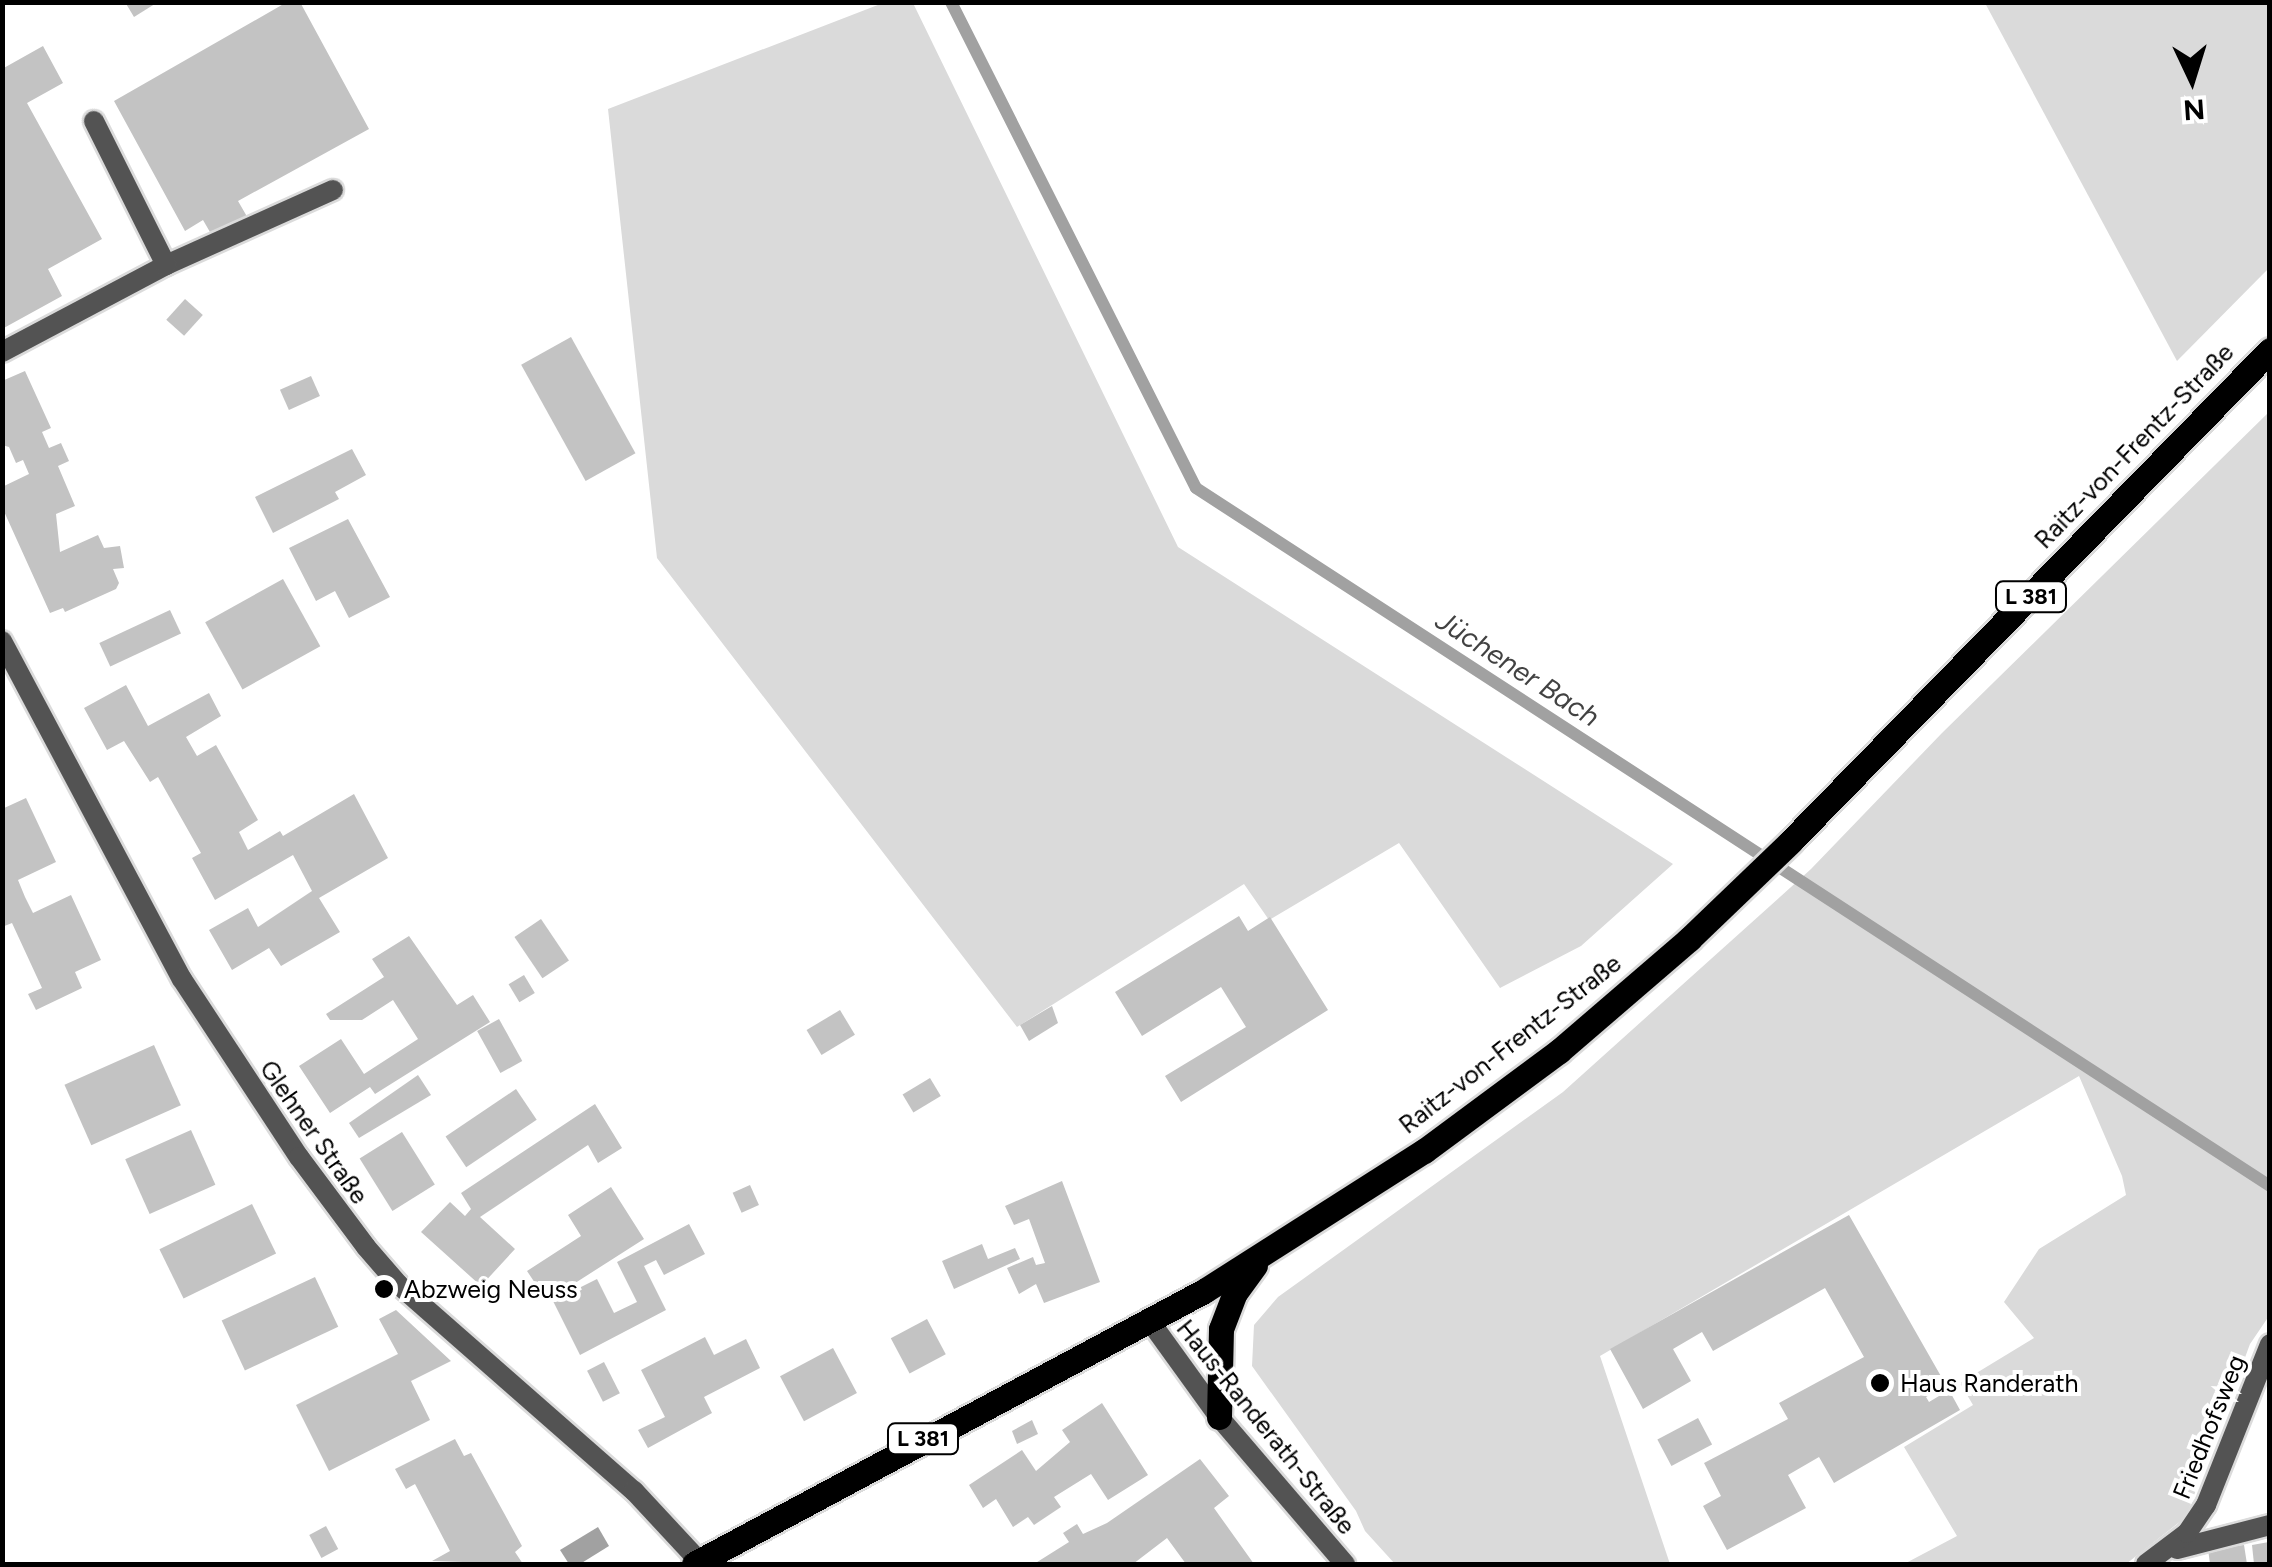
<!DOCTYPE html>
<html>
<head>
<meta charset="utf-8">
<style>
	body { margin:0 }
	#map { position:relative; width:2272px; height:1567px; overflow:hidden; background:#fff; font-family:Figtree,sans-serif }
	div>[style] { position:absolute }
	.green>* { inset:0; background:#dadada }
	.water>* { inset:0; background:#a1a1a1 }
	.stream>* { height:12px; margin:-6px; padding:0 6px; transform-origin:6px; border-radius:6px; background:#a1a1a1 }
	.building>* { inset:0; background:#c3c3c3; transform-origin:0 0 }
	.roads { filter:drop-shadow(2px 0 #dbdbdb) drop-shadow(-2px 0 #dbdbdb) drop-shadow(0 2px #dbdbdb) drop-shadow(0 -2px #dbdbdb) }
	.service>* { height:20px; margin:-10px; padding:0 10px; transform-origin:10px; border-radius:10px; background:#535353 }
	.minor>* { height:20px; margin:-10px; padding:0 10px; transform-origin:10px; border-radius:10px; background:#535353 }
	.tertiary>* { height:20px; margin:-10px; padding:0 10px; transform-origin:10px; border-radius:10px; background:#535353 }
	.primary>* { height:25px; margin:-12.5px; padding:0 12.5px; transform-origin:12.5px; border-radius:12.5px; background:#000 }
	.dots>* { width:28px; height:28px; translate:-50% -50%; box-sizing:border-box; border:5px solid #fff; border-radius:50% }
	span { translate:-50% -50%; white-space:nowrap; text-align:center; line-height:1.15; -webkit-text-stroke:8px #fff; paint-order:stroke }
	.shield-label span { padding:2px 8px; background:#fff; border:2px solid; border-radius:8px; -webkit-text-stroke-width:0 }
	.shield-label { font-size:22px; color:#000; font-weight:700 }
	.street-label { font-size:25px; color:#000 }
	.poi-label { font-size:25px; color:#000 }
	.left { translate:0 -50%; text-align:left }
	.water-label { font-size:28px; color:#424242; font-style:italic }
	.frame { position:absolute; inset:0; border:5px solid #000; pointer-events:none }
	.north { position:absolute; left:2142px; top:30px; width:100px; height:100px; -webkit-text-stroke:8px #fff; paint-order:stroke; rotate:176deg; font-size:28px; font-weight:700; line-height:40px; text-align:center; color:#000 }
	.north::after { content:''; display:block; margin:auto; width:35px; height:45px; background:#000; clip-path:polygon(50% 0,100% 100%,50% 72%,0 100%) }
</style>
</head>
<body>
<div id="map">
	<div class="green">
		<div style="clip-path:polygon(883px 3px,913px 3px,1178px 547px,1673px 864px,1581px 946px,1500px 988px,1399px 843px,1269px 920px,1244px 884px,1017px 1027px,657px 558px,608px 109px)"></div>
		<div style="clip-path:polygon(1985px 3px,2269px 3px,2269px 268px,2177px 361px)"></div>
		<div style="clip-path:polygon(2269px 412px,2269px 1316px,2250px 1344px,2186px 1517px,2126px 1564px,1904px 1564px,1957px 1536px,1904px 1447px,1973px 1405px,1960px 1383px,2034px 1338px,2004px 1302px,2039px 1249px,2126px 1195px,2122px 1176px,2079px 1076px,1600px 1356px,1670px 1564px,1395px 1564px,1365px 1531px,1356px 1511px,1252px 1366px,1254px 1325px,1278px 1297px,1563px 1092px,1811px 869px,1942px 733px)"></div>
	</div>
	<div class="water">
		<div style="clip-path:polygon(598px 1527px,609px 1546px,580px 1564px,569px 1564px,560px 1550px)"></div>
	</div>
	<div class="stream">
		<div style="left:951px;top:2px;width:544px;rotate:63.25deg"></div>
		<div style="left:1196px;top:488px;width:1281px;rotate:33.02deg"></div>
	</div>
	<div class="building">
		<div style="clip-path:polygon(125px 2px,158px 2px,134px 17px)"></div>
		<div style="clip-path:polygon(287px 2px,300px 2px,369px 129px,238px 201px,249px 220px,214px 239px,203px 220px,185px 231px,114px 101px)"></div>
		<div style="clip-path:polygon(43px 46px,63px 83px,27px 103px,102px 239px,48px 269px,62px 296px,2px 329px,2px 69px)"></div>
		<div style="left:185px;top:299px;width:24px;height:28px;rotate:42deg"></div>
		<div style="left:571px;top:337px;width:133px;height:57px;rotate:61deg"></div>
		<div style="clip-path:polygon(25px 371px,51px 428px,42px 432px,49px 448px,61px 443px,69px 461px,58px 466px,75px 506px,56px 514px,60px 552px,98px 535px,104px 548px,120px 546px,124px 568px,113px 569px,119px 583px,116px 589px,65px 612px,63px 608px,50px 613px,2px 507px,2px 487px,29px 474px,23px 460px,16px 463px,9px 447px,2px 445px,2px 381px)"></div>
		<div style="left:311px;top:376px;width:22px;height:34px;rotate:66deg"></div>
		<div style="clip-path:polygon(352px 449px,366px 475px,335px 492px,339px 499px,273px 533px,255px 497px)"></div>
		<div style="clip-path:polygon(348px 519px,390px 597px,349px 618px,335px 591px,316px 601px,289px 548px)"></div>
		<div style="left:283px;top:579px;width:77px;height:89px;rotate:61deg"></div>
		<div style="left:170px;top:610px;width:26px;height:78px;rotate:65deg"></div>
		<div style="clip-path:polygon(126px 685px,148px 726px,209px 693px,221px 716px,186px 737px,197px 756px,216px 745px,258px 820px,239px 832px,248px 850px,280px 831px,283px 836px,354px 794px,388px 858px,319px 898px,340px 932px,281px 966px,269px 948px,232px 970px,209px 930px,248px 908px,258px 927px,312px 891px,293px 855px,215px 900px,192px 858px,201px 853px,158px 777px,150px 782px,124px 741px,107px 750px,84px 708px)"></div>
		<div style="clip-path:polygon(26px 798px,56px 862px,18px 880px,25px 897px,33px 913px,71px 895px,101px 960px,75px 972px,82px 988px,36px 1010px,28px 994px,42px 988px,12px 923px,2px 927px,2px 809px)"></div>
		<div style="clip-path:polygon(1239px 916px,1248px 931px,1270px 917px,1328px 1010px,1181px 1102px,1165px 1076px,1246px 1027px,1221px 987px,1142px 1036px,1115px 992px)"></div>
		<div style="left:541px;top:919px;width:50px;height:32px;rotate:56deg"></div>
		<div style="clip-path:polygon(409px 936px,457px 1005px,473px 995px,490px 1022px,375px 1094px,370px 1087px,330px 1113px,299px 1066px,341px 1039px,364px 1074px,418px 1039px,393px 1000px,362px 1020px,330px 1020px,326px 1014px,384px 977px,372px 959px)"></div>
		<div style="left:524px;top:975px;width:21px;height:18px;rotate:59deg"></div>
		<div style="clip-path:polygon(1052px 1006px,1058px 1023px,1029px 1041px,1020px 1025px)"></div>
		<div style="left:840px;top:1010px;width:29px;height:39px;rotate:59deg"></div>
		<div style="left:499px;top:1019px;width:48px;height:25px;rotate:61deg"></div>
		<div style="left:154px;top:1045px;width:66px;height:98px;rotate:66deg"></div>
		<div style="clip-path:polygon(418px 1075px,431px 1095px,359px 1138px,349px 1123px)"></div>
		<div style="left:930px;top:1078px;width:21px;height:32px;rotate:59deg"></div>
		<div style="left:516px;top:1089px;width:37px;height:85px;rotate:56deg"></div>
		<div style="clip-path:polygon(595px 1104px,622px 1148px,598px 1163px,588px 1145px,480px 1217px,515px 1249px,481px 1286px,421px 1232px,450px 1202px,465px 1216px,471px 1209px,461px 1193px)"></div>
		<div style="left:191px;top:1130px;width:60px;height:72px;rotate:66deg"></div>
		<div style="left:402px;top:1132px;width:62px;height:50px;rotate:58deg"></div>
		<div style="clip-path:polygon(1062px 1181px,1100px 1282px,1044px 1303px,1036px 1284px,1019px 1294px,1007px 1268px,1033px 1257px,1036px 1265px,1045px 1263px,1029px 1219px,1014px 1225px,1005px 1206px)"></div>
		<div style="left:750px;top:1185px;width:22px;height:19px;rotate:66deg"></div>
		<div style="clip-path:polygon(611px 1187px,644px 1239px,547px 1301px,527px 1271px,581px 1236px,568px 1215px)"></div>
		<div style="left:252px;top:1204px;width:55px;height:103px;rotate:64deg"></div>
		<div style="clip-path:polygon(1849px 1215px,1946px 1385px,1926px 1397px,1929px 1402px,1949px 1390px,1960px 1410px,1834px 1483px,1819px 1457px,1788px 1475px,1806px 1508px,1727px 1550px,1703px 1506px,1721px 1496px,1704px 1463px,1788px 1419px,1779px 1403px,1864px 1357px,1825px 1288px,1713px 1351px,1702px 1332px,1673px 1349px,1691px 1381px,1643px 1409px,1610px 1349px)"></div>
		<div style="clip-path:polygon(689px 1224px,705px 1254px,664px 1275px,656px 1260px,644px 1266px,666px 1310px,580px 1355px,553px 1301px,597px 1279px,614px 1313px,637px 1302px,617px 1262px)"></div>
		<div style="clip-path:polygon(982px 1244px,988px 1259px,1015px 1248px,1020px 1259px,954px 1289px,942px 1261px)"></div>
		<div style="left:315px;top:1277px;width:55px;height:103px;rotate:65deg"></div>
		<div style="clip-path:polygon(396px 1310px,451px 1361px,411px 1381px,430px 1420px,329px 1471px,296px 1405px,398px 1354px,379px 1319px)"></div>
		<div style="left:927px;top:1319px;width:40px;height:41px;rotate:62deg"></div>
		<div style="clip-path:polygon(705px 1337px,714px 1355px,746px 1339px,760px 1368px,704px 1397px,712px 1413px,648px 1448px,638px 1430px,665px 1417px,641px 1370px)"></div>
		<div style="left:833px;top:1348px;width:51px;height:60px;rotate:62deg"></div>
		<div style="left:604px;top:1362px;width:35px;height:19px;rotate:63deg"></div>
		<div style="clip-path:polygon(1102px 1403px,1148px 1475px,1108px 1500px,1091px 1474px,1054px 1497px,1061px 1507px,1034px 1525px,1028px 1517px,1013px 1527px,996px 1499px,983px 1508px,969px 1485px,1022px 1450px,1036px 1471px,1070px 1442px,1062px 1430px)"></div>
		<div style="left:1698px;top:1418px;width:30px;height:46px;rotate:62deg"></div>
		<div style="clip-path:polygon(1032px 1420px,1038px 1434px,1017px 1444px,1012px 1431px)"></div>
		<div style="clip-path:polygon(455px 1439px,464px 1456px,471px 1453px,522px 1546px,515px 1552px,523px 1564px,432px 1561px,450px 1551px,415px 1484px,406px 1489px,395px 1469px)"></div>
		<div style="clip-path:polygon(1200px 1459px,1229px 1496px,1214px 1508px,1254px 1564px,1186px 1564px,1167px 1538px,1133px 1564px,1034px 1564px,1069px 1542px,1063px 1533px,1077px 1524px,1083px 1534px,1107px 1523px)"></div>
		<div style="left:326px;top:1526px;width:26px;height:19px;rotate:62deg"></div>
		<div style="clip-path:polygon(2269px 1542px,2270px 1564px,2254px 1564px,2252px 1545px)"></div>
		<div style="clip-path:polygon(2244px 1545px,2247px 1564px,2210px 1564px,2208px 1549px)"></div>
	</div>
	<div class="roads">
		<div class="service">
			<div style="left:166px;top:265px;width:183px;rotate:-24.2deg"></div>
			<div style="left:2px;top:352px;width:186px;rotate:-27.9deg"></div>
			<div style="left:166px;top:265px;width:161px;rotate:-116.6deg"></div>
		</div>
		<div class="minor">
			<div style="left:2177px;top:1549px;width:96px;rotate:-14.5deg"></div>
			<div style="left:2146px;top:1564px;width:51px;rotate:-37.1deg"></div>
			<div style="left:2187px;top:1533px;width:34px;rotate:-56deg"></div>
			<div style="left:2206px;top:1505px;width:173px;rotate:-68.3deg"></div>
		</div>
		<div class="tertiary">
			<div style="left:2px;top:641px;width:383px;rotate:62deg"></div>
			<div style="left:182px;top:979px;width:213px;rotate:56.7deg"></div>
			<div style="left:299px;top:1157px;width:112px;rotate:53.3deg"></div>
			<div style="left:366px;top:1247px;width:49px;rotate:49.1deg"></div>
			<div style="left:398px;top:1284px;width:314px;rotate:41.3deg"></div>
			<div style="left:634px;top:1491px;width:96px;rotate:47.1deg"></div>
			<div style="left:1149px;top:1320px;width:120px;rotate:54.2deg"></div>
			<div style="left:1219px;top:1417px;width:194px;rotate:49.4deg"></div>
		</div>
		<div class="primary">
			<div style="left:1219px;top:1417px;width:88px;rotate:-88.7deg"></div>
			<div style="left:1221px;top:1329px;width:39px;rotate:-69deg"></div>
			<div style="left:1235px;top:1293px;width:34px;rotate:-54deg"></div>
			<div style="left:694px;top:1564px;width:578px;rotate:-28.16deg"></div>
			<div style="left:1204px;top:1291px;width:261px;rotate:-32.5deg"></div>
			<div style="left:1424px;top:1151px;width:168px;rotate:-36.5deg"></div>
			<div style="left:1559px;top:1051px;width:172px;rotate:-40.7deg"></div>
			<div style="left:1689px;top:939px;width:140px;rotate:-43.8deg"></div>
			<div style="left:1790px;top:842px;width:687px;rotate:-45.71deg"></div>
		</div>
	</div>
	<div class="dots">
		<div style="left:384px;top:1289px;background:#000"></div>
		<div style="left:1880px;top:1383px;background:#000"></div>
	</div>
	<div class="shield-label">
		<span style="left:2031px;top:597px">L 381</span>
		<span style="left:923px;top:1439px">L 381</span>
	</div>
	<div class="street-label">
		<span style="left:2134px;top:446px;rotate:-46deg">Raitz-von-Frentz-Straße</span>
		<span style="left:1510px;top:1044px;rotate:-38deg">Raitz-von-Frentz-Straße</span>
		<span style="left:314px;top:1132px;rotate:55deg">Glehner Straße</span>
		<span style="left:1266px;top:1427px;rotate:51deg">Haus-Randerath-Straße</span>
		<span style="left:2209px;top:1427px;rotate:-68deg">Friedhofsweg</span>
	</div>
	<div class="poi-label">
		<span class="left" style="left:404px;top:1289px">Abzweig Neuss</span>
		<span class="left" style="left:1900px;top:1383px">Haus Randerath</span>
	</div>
	<div class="water-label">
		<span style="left:1518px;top:668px;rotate:33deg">Jüchener Bach</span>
	</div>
	<div class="frame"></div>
	<div class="north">N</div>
</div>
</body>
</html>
